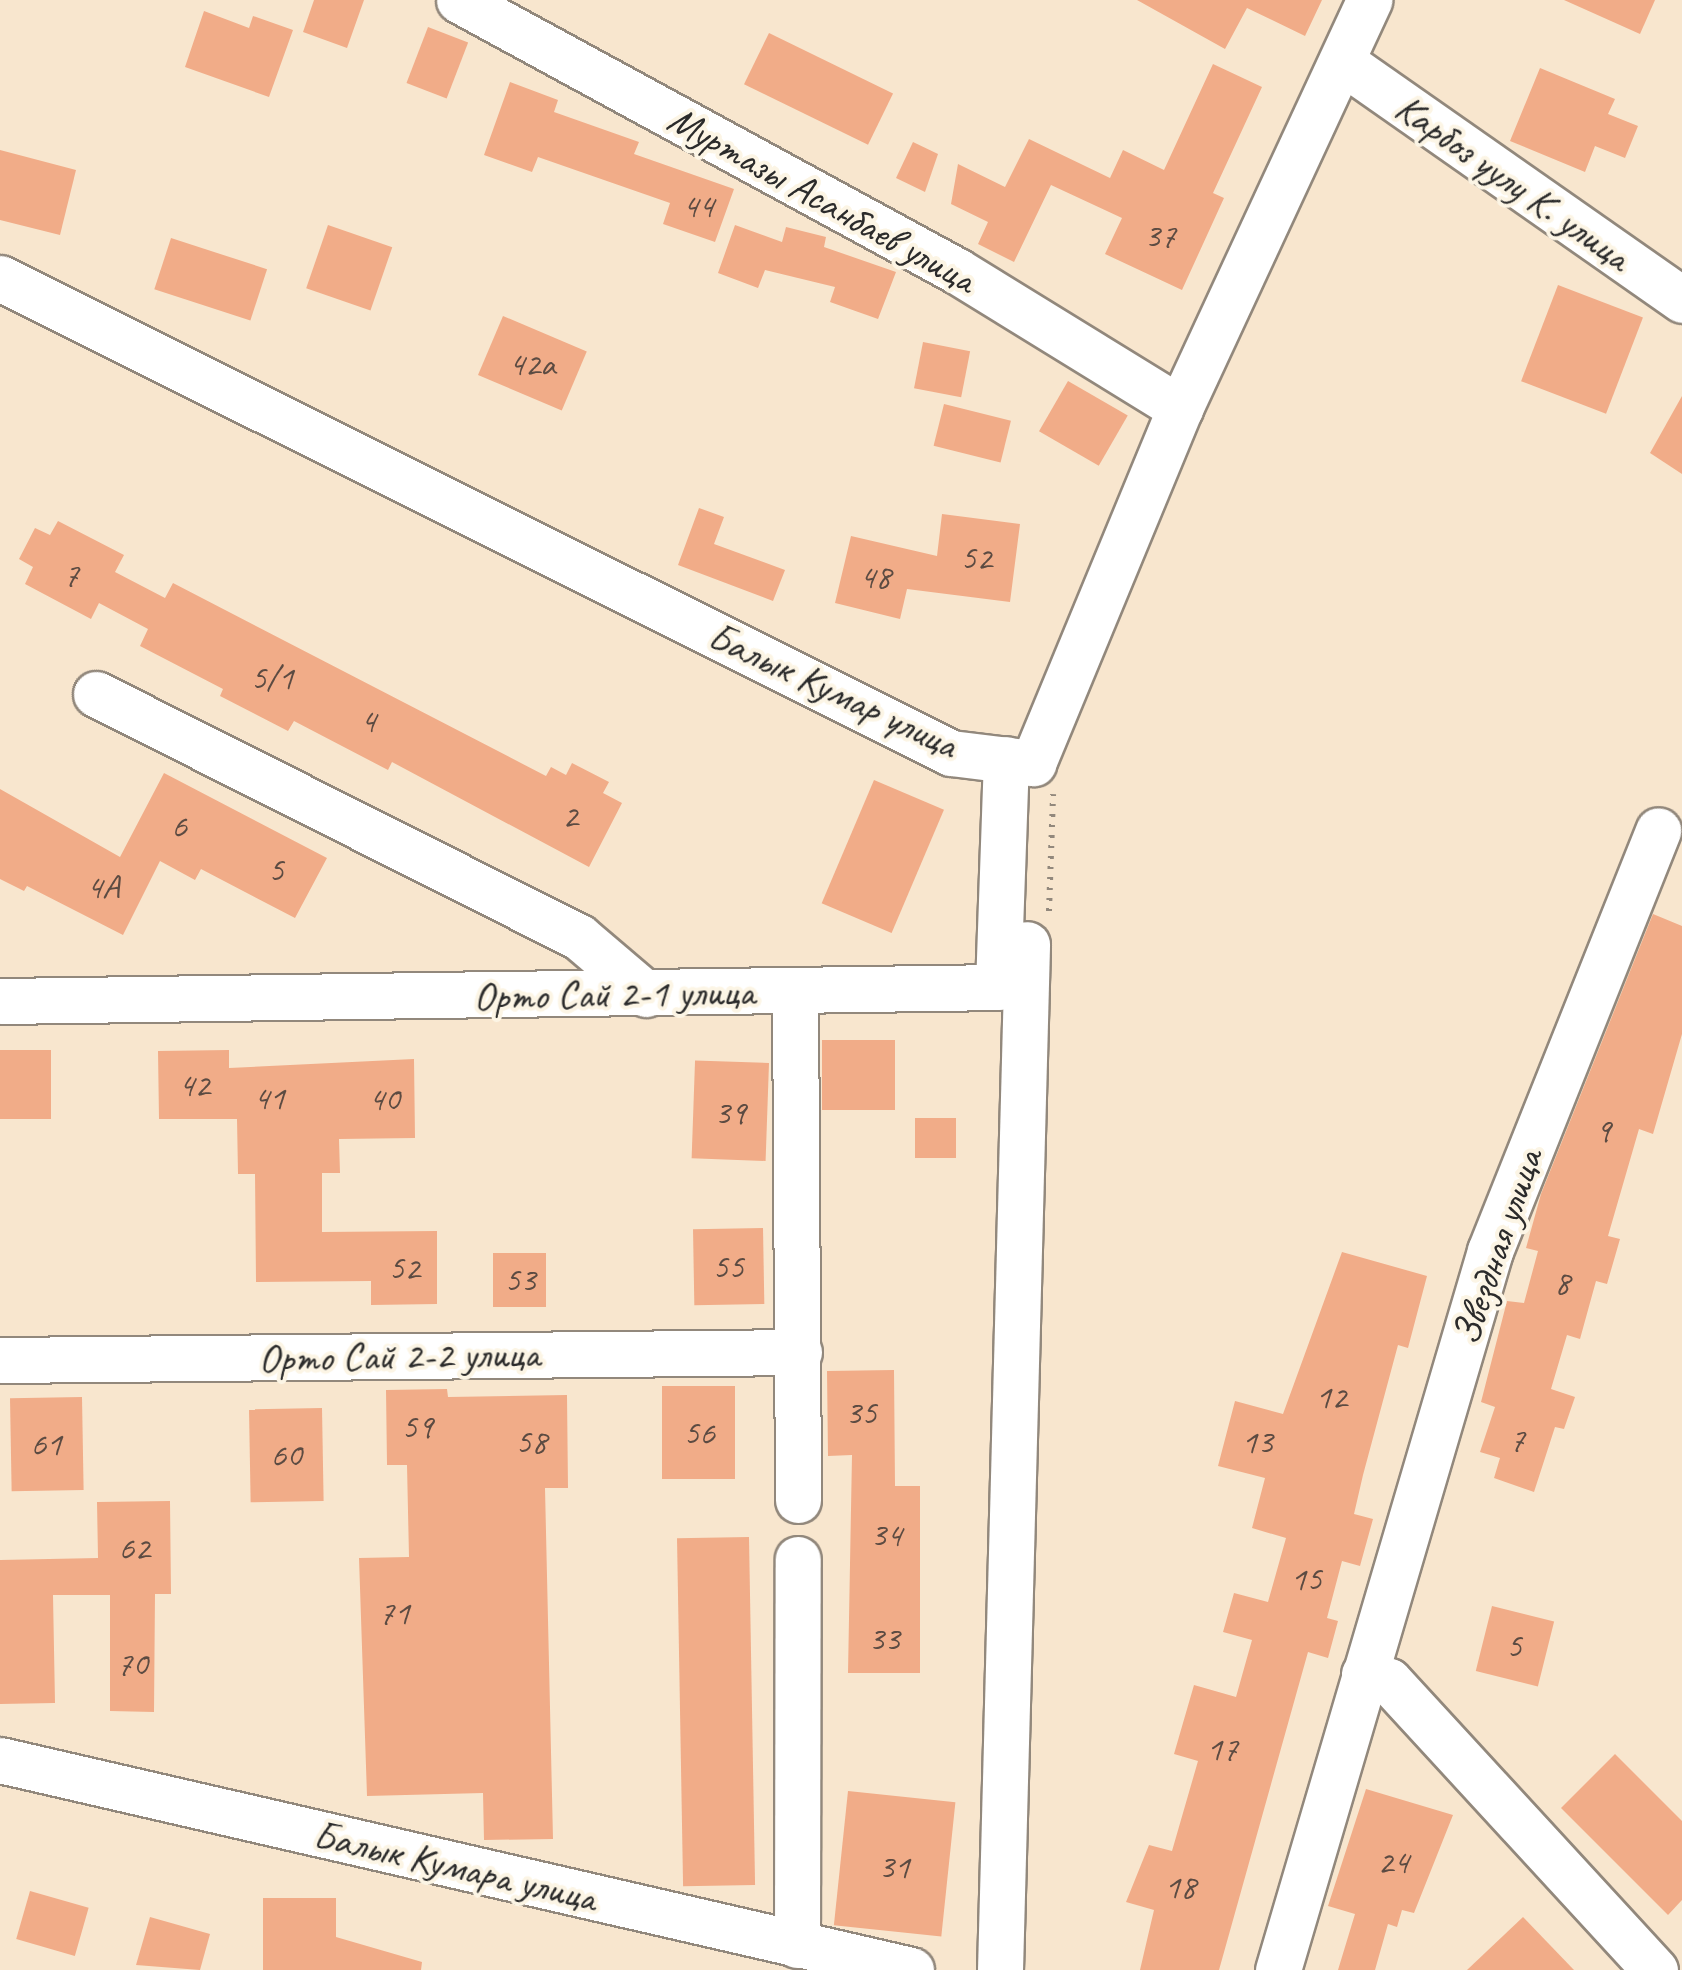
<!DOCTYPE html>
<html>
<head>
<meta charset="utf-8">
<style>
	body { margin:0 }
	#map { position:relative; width:1682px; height:1970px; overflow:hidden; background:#f8e6ce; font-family:Caveat,sans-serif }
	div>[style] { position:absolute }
	.building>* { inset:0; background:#f1ac88; transform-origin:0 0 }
	.path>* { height:6px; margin-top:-3px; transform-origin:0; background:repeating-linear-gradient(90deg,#92887c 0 2.5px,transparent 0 10.5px) }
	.roads { filter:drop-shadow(2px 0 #92887c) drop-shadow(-2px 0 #92887c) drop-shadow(0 2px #92887c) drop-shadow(0 -2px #92887c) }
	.minor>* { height:45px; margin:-22.5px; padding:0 22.5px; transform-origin:22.5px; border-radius:22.5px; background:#fff }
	span { translate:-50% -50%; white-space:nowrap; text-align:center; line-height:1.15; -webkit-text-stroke:8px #fcf5e5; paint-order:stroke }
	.number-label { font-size:35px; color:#5c4b42 }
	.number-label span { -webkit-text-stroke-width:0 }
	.street-label { font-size:40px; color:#2b2b2b }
</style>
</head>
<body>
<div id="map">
	<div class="building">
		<div style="clip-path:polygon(314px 0,364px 0,347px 48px,303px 32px)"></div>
		<div style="clip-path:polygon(1137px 0,1322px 0,1305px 36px,1247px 8px,1225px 49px)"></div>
		<div style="clip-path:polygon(1564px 0,1655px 0,1640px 34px)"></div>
		<div style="clip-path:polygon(204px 11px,249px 28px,253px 16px,293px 30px,269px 97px,185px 67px)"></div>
		<div style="left:428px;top:27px;width:43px;height:60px;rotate:21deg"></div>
		<div style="left:769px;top:33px;width:138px;height:57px;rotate:26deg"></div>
		<div style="clip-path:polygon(1213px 64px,1262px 87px,1213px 193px,1224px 198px,1182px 290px,1105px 254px,1122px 218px,1051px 185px,1014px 262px,978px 244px,988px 222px,951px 204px,958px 164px,1005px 187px,1029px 139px,1110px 178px,1123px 150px,1164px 170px)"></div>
		<div style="clip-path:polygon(1540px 68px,1615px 99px,1608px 114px,1638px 126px,1625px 158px,1595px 146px,1585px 172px,1510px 141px)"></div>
		<div style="clip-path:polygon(510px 82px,558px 100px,554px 112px,639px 142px,634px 154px,734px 189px,715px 242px,663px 224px,670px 203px,538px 157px,532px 172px,484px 155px)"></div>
		<div style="clip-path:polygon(913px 142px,938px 154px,925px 192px,896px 178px)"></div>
		<div style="clip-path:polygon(0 150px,76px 170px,60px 235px,0 220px)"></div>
		<div style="left:328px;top:225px;width:68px;height:67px;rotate:19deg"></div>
		<div style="clip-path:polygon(735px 225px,782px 242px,786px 227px,826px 237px,824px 247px,896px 272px,878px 319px,830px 302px,835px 287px,765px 270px,758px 288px,718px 273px)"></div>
		<div style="left:171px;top:238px;width:101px;height:54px;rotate:18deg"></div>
		<div style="left:1558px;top:285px;width:91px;height:103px;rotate:21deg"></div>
		<div style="left:503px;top:316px;width:91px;height:64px;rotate:23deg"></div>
		<div style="left:923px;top:342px;width:48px;height:47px;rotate:11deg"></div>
		<div style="left:1068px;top:381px;width:69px;height:58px;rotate:30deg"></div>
		<div style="clip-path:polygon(1682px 396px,1682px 474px,1650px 453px)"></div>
		<div style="left:944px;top:404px;width:69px;height:43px;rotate:14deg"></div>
		<div style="clip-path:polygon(699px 508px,724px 517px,714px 544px,785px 570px,773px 601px,678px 565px)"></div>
		<div style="clip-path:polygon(942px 514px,1020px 524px,1010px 602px,907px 589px,900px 619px,835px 603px,851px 536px,937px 556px)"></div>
		<div style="clip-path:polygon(58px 521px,124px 555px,115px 572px,165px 598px,173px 583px,546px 776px,551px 767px,566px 775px,572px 763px,609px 782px,603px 793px,622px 803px,589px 867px,392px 762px,388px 770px,294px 721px,288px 731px,220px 696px,223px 689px,140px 646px,148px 629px,99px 603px,91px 619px,25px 584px,33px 567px,19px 559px,35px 528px,50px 535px)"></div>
		<div style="clip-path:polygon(164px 773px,327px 858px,295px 918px,201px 869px,195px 880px,160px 861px,123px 935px,27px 886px,24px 891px,0 879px,0 789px,120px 857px)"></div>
		<div style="left:874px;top:780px;width:76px;height:134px;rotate:23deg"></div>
		<div style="clip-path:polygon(1653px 914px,1682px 926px,1682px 1034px,1653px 1134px,1639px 1129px,1608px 1236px,1620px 1239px,1607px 1284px,1596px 1281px,1580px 1339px,1567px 1335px,1551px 1389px,1575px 1397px,1564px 1429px,1555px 1427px,1534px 1492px,1494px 1478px,1500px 1458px,1480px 1452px,1495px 1407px,1481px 1402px,1507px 1301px,1524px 1303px,1538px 1251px,1526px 1248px,1541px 1194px)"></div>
		<div style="left:895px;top:1040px;width:70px;height:73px;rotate:90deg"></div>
		<div style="left:0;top:1050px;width:51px;height:69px"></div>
		<div style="clip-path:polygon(229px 1050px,229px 1068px,414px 1059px,415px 1138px,339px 1139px,340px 1173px,322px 1173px,322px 1232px,437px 1231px,437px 1304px,371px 1305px,371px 1281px,256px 1282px,255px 1174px,238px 1174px,237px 1119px,159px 1119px,158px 1051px)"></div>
		<div style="left:769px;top:1063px;width:98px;height:74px;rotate:92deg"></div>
		<div style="left:915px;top:1118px;width:41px;height:40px"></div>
		<div style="left:763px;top:1228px;width:76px;height:70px;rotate:89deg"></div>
		<div style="clip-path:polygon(1342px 1252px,1427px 1276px,1408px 1348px,1398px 1345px,1363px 1475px,1354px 1514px,1373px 1519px,1360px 1566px,1342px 1561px,1327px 1618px,1338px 1621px,1328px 1658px,1308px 1652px,1219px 1970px,1140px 1970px,1154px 1910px,1126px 1902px,1149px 1845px,1172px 1851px,1198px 1761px,1174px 1754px,1194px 1685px,1236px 1697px,1252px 1640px,1223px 1632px,1234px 1593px,1268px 1602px,1286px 1538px,1252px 1528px,1265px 1478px,1218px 1466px,1235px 1401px,1283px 1414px)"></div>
		<div style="left:493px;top:1253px;width:53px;height:54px"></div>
		<div style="clip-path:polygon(894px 1370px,895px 1486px,920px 1486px,920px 1673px,848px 1673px,852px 1455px,828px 1456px,827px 1371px)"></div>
		<div style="left:735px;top:1386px;width:93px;height:73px;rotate:90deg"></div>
		<div style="clip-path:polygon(447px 1389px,448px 1397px,567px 1395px,568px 1488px,545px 1488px,553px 1839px,484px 1840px,483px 1793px,367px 1796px,359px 1558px,409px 1557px,407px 1465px,387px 1465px,386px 1390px)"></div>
		<div style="left:82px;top:1397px;width:93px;height:72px;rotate:89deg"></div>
		<div style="left:322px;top:1408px;width:93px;height:73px;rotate:89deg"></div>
		<div style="clip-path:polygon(170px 1501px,171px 1594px,155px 1594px,154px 1712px,110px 1711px,110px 1595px,53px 1595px,55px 1703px,0 1704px,0 1560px,98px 1558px,97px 1502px)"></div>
		<div style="left:749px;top:1537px;width:348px;height:72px;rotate:89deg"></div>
		<div style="left:1492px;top:1606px;width:64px;height:67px;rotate:14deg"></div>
		<div style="clip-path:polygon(1615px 1754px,1682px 1821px,1682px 1900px,1668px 1915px,1561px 1808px)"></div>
		<div style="clip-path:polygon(1366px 1789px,1453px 1815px,1414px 1913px,1402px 1910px,1397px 1927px,1388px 1924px,1375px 1970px,1338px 1970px,1355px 1914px,1328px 1906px)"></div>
		<div style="left:848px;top:1791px;width:108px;height:135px;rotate:6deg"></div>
		<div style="left:30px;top:1891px;width:61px;height:50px;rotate:16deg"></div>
		<div style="clip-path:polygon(263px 1898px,336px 1898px,336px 1937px,422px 1962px,421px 1970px,263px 1970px)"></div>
		<div style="clip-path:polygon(150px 1917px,210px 1934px,200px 1970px,136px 1965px)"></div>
		<div style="clip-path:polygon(1523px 1917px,1574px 1970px,1467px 1970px)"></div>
	</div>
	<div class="path">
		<div style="left:1049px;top:911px;width:117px;rotate:-88deg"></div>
	</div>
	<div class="roads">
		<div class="minor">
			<div style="left:459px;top:0;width:567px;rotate:28.55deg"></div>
			<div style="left:957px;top:271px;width:262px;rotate:31.6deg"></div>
			<div style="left:1344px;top:63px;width:413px;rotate:35deg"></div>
			<div style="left:0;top:278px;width:1063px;rotate:26.54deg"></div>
			<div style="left:951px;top:753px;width:83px;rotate:7deg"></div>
			<div style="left:1033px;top:763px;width:384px;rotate:-67.5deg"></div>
			<div style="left:1180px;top:408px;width:450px;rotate:-65.1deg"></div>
			<div style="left:96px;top:694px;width:541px;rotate:26.71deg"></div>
			<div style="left:579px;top:937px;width:88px;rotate:40.4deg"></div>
			<div style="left:795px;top:992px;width:508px;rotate:89.66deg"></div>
			<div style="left:0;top:1001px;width:998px;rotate:-0.8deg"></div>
			<div style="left:998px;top:987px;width:228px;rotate:-88deg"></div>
			<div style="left:0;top:1360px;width:799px;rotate:-0.57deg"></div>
			<div style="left:1364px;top:1674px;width:26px;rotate:16deg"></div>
			<div style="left:1389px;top:1681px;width:393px;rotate:47.4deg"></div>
			<div style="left:0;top:1760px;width:935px;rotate:12.98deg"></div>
			<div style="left:797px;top:1945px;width:386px;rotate:-89.9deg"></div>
			<div style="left:1000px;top:1970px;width:1026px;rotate:-88.49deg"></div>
			<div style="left:1278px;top:1970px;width:750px;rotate:-73.57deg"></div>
			<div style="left:1490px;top:1251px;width:453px;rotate:-68.2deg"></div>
		</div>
	</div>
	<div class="number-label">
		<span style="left:698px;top:206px">44</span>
		<span style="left:1160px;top:236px">37</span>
		<span style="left:532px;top:364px">42а</span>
		<span style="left:976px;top:558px">52</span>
		<span style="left:71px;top:575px">7</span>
		<span style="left:875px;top:577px">48</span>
		<span style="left:272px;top:678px">5/1</span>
		<span style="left:368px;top:721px">4</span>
		<span style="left:570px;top:816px">2</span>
		<span style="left:179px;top:826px">6</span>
		<span style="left:276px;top:870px">5</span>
		<span style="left:103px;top:887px">4А</span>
		<span style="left:194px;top:1085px">42</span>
		<span style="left:269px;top:1098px">41</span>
		<span style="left:384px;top:1099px">40</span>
		<span style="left:730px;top:1113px">39</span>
		<span style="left:1603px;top:1131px">9</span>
		<span style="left:728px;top:1267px">55</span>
		<span style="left:404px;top:1268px">52</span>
		<span style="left:520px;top:1280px">53</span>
		<span style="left:1562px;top:1283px">8</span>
		<span style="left:1331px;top:1397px">12</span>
		<span style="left:861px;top:1413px">35</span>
		<span style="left:417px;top:1427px">59</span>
		<span style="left:699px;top:1433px">56</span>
		<span style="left:1517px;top:1440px">7</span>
		<span style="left:531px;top:1442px">58</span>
		<span style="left:1257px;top:1442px">13</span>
		<span style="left:46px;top:1444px">61</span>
		<span style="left:286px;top:1455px">60</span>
		<span style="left:886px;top:1535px">34</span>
		<span style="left:134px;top:1548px">62</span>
		<span style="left:1306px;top:1579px">15</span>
		<span style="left:394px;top:1613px">71</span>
		<span style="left:884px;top:1639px">33</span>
		<span style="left:1514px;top:1646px">5</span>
		<span style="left:132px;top:1664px">70</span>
		<span style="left:1222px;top:1749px">17</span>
		<span style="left:1393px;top:1862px">24</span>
		<span style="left:894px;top:1867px">31</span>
		<span style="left:1180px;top:1887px">18</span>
	</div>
	<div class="street-label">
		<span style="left:1513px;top:182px;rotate:35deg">Карбоз уулу К. улица</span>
		<span style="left:822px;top:199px;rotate:29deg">Муртазы Асанбаев улица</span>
		<span style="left:833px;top:690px;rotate:25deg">Балык Кумар улица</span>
		<span style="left:614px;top:994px;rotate:-1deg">Орто Сай 2-1 улица</span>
		<span style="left:1497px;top:1247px;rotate:-71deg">Звездная улица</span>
		<span style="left:399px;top:1356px;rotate:-1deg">Орто Сай 2-2 улица</span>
		<span style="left:455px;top:1866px;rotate:13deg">Балык Кумара улица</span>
	</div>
</div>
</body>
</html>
